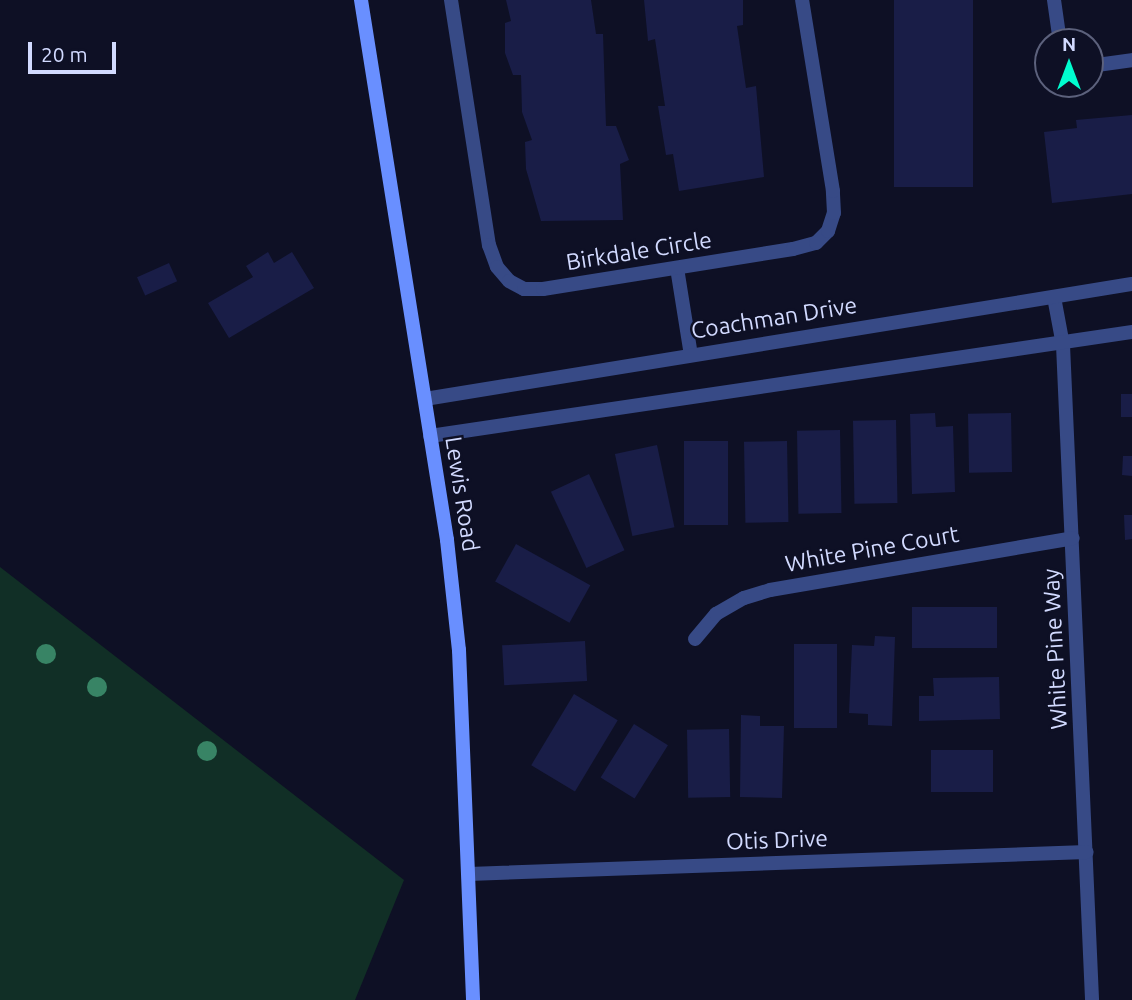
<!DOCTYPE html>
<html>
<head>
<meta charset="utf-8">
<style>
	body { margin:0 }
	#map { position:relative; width:1132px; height:1000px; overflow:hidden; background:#0e1025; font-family:Ubuntu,sans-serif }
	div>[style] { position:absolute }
	.green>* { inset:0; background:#112f26 }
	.building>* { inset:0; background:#191d47; transform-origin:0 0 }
	.lane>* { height:14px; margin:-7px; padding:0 7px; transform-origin:7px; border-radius:7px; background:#374a86 }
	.street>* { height:14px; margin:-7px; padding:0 7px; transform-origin:7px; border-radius:7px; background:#374a86 }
	.secondary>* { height:14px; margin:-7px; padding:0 7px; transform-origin:7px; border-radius:7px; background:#698fff }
	.trees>* { width:20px; height:20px; margin:-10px; border-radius:50%; background:#388465 }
	span { translate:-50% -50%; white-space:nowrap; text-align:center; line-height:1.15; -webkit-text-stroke:5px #0e1025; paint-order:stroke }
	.street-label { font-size:23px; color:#d2daff }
	.north { position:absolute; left:1034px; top:28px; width:70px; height:70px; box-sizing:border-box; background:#0e1025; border:2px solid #5c617c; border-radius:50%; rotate:0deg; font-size:19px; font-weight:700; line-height:28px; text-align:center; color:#d2daff }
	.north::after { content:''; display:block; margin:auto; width:24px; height:32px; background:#00fdcf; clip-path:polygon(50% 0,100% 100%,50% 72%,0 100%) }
	.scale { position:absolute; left:28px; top:42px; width:88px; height:32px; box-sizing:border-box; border:4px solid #d2daff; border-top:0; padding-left:9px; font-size:21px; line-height:24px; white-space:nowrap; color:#d2daff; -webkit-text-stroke:5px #0e1025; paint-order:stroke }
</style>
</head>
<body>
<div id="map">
	<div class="green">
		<div style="clip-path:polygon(0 567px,404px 880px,355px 1000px,0 1000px)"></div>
	</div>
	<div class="building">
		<div style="clip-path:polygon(506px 0,591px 0,596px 34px,603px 34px,606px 126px,616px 126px,629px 160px,620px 164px,623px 220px,541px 221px,526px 169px,525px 142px,532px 140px,522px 112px,521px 75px,513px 75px,505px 53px,505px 23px,511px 21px)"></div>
		<div style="clip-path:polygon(644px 0,743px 0,743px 25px,737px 26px,746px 88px,756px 86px,764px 177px,679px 191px,673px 154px,666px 155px,658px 106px,665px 106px,655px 39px,648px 41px)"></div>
		<div style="left:894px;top:0;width:79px;height:187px"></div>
		<div style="clip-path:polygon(1132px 115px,1132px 194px,1052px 203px,1044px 132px,1077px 128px,1076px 120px)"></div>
		<div style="clip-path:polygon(268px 252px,274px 263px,292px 252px,314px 288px,229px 338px,208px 303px,253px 277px,246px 266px)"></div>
		<div style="left:169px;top:263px;width:20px;height:35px;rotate:66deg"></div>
		<div style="left:1132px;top:394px;width:23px;height:11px;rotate:90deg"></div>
		<div style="clip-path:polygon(935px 413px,936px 427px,953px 426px,955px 492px,912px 494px,910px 414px)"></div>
		<div style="left:1011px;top:413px;width:59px;height:43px;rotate:89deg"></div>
		<div style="left:896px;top:420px;width:83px;height:43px;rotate:89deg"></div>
		<div style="left:840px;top:430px;width:83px;height:43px;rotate:89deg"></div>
		<div style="left:684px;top:441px;width:44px;height:84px"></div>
		<div style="left:787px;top:441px;width:81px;height:43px;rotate:89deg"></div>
		<div style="left:657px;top:445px;width:84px;height:43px;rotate:78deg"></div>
		<div style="clip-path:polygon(1123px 456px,1132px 456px,1132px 476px,1122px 475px)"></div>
		<div style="left:589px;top:474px;width:84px;height:42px;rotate:65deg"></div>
		<div style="clip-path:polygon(1124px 515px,1132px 515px,1132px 539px,1125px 540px)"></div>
		<div style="left:516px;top:544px;width:85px;height:43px;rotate:29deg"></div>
		<div style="left:997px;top:607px;width:41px;height:85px;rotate:90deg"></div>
		<div style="clip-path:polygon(875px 636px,895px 637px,892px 726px,868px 725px,868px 714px,849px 713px,852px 645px,874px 646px)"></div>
		<div style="left:585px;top:641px;width:40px;height:83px;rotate:87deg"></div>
		<div style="left:794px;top:644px;width:43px;height:84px"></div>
		<div style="clip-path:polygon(999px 677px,1000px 719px,919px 721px,919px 696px,934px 696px,933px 678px)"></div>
		<div style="left:574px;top:694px;width:51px;height:83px;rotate:31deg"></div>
		<div style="clip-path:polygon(741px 715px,760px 716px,760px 726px,784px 726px,782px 798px,740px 797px)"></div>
		<div style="left:634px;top:724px;width:40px;height:63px;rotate:32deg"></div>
		<div style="left:729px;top:729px;width:68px;height:42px;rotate:89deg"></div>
		<div style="left:993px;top:750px;width:42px;height:62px;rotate:90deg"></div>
	</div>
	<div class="lane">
		<div style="left:677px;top:268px;width:88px;rotate:80.9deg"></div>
	</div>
	<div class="street">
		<div style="left:451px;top:0;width:248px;rotate:81.2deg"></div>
		<div style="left:489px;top:245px;width:23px;rotate:70deg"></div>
		<div style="left:497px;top:267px;width:18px;rotate:49deg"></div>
		<div style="left:509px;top:281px;width:17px;rotate:28deg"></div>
		<div style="left:524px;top:289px;width:19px"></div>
		<div style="left:543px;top:289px;width:253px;rotate:-9.1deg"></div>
		<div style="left:793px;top:249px;width:24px;rotate:-15deg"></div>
		<div style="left:816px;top:243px;width:17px;rotate:-45deg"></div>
		<div style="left:828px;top:231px;width:19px;rotate:-72deg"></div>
		<div style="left:834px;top:213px;width:22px;rotate:-93deg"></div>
		<div style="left:833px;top:191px;width:193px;rotate:-99.2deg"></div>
		<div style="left:1054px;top:0;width:42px;rotate:81.9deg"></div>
		<div style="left:1090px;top:61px;width:8px;rotate:30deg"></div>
		<div style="left:1097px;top:65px;width:35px;rotate:-8deg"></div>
		<div style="left:1054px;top:297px;width:49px;rotate:79.4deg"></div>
		<div style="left:1063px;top:345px;width:656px;rotate:87.46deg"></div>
		<div style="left:425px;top:399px;width:716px;rotate:-9.24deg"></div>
		<div style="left:430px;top:436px;width:710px;rotate:-8.43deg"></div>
		<div style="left:695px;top:639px;width:33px;rotate:-50deg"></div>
		<div style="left:716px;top:614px;width:32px;rotate:-30deg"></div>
		<div style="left:744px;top:598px;width:27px;rotate:-17deg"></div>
		<div style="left:770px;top:590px;width:307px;rotate:-9.7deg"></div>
		<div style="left:469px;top:874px;width:618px;rotate:-2.04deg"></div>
	</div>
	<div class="secondary">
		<div style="left:361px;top:0;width:547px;rotate:80.95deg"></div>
		<div style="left:447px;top:540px;width:111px;rotate:83.8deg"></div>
		<div style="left:459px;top:650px;width:350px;rotate:87.7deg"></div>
	</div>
	<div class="trees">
		<div style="left:46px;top:654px"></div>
		<div style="left:97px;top:687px"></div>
		<div style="left:207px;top:751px"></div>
	</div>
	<div class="street-label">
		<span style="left:639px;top:251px;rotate:-9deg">Birkdale Circle</span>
		<span style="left:774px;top:318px;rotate:-9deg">Coachman Drive</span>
		<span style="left:462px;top:494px;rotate:81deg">Lewis Road</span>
		<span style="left:872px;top:549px;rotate:-10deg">White Pine Court</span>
		<span style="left:1055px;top:649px;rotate:-93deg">White Pine Way</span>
		<span style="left:777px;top:840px;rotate:-2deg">Otis Drive</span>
	</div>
	<div class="north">N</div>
	<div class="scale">20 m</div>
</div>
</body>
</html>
